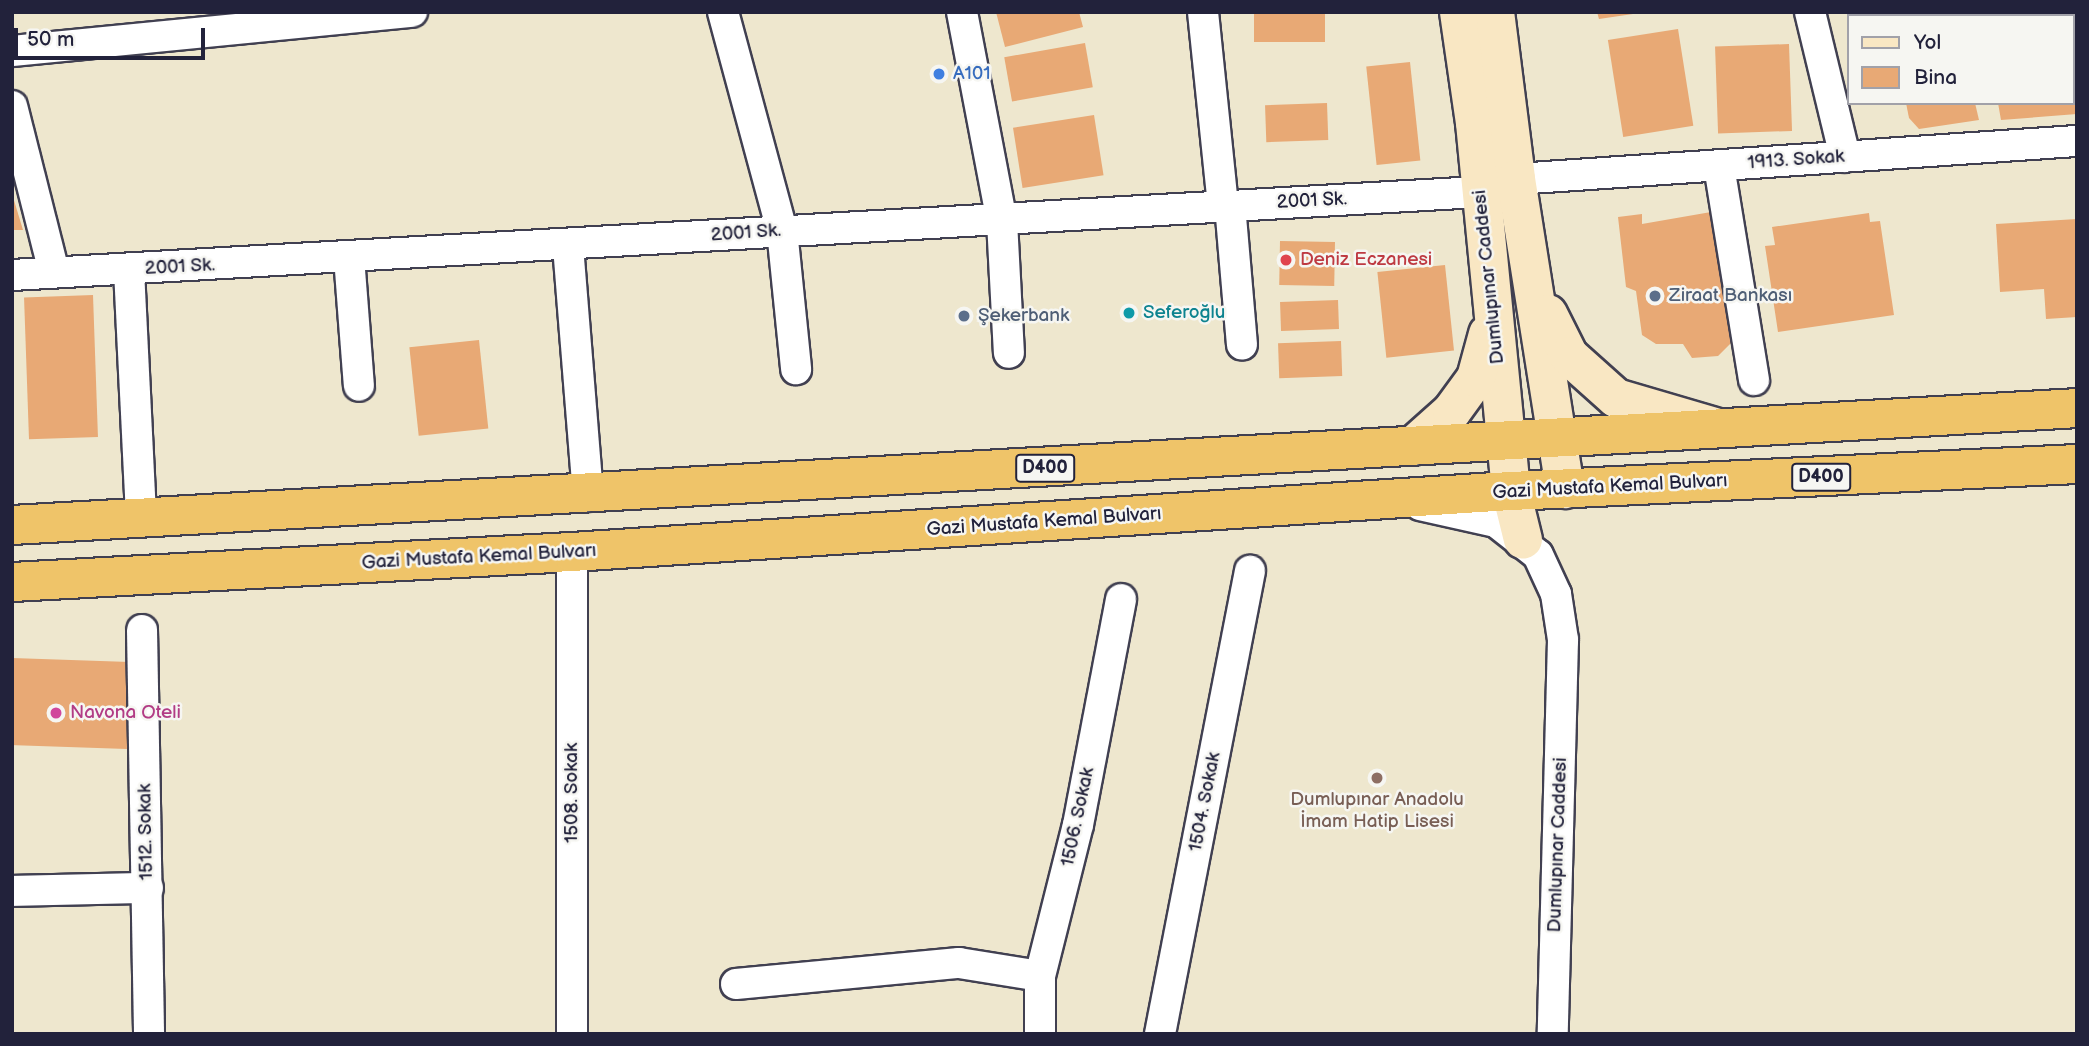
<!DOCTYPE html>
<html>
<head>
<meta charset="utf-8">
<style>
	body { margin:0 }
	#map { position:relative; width:2089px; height:1046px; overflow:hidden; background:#eee7ce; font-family:"Balsamiq Sans",sans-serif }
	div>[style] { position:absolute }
	.building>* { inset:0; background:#e8a975; transform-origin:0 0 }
	.roads { filter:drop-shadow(2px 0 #414051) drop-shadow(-2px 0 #414051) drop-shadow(0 2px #414051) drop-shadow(0 -2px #414051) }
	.street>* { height:30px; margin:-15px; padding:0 15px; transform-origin:15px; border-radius:15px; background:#fff }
	.secondary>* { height:38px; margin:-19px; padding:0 19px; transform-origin:19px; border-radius:19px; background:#f9e7c3 }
	.highway>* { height:38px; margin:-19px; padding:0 19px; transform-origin:19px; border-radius:19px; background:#efc469 }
	.dots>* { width:19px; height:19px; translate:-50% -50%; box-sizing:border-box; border:4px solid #f6f6f2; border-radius:50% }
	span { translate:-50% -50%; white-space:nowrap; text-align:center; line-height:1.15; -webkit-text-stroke:5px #f6f6f2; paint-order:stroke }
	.shield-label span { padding:2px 5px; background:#f6f6f2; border:2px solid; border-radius:5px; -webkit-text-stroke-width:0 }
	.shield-label { font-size:18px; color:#22223b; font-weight:700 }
	.shop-label { font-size:19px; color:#366cbe }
	.left { translate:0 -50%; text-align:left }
	.street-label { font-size:19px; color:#22223b }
	.health-label { font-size:19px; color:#be3a42 }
	.service-label { font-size:19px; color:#4e5e75 }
	.culture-label { font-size:19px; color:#0d838f }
	.hotel-label { font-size:19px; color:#b23c85 }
	.education-label { font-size:19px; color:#785e54 }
	.frame { position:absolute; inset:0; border:14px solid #22223b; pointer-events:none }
	.legend { position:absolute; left:1847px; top:14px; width:228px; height:91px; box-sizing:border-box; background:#f6f6f2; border:2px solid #a1a1a9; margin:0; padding:9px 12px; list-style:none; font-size:21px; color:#22223b }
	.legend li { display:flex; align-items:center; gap:14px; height:35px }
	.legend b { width:35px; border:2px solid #a1a1a9 }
	.scale { position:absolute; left:14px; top:28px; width:191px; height:32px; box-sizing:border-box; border:4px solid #22223b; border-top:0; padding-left:9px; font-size:21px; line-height:24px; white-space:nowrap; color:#22223b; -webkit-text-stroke:5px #f6f6f2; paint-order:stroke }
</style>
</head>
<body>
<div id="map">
	<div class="building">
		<div style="clip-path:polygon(996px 12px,1079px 12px,1083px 27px,1005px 47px)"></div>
		<div style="left:1254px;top:12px;width:71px;height:30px"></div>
		<div style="clip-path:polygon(1597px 12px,1632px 12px,1633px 14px,1599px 19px)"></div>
		<div style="left:1878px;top:12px;width:76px;height:4px"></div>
		<div style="clip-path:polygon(1980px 12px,2056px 12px,2056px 13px,1981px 16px)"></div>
		<div style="left:1678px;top:29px;width:98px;height:71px;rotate:81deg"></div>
		<div style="left:1085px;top:43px;width:45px;height:82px;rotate:80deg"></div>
		<div style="left:1789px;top:44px;width:87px;height:74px;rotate:88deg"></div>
		<div style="clip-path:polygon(2073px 44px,2077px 114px,2001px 120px,1998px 103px,2073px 103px)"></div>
		<div style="left:1410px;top:62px;width:99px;height:44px;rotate:84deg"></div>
		<div style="left:1327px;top:103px;width:37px;height:62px;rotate:88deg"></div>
		<div style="clip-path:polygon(1906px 103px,1975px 103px,1979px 120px,1919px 129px,1909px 118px)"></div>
		<div style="left:1094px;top:115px;width:61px;height:82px;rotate:81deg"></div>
		<div style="clip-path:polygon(12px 197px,13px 197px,23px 230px,12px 230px)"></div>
		<div style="clip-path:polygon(1711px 212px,1732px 342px,1718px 356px,1692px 358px,1683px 344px,1656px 344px,1642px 335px,1636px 291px,1626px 287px,1618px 217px,1642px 214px,1642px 224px)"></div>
		<div style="clip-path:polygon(1869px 213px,1870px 222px,1880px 221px,1894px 315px,1778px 332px,1765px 246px,1775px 245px,1772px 227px)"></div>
		<div style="clip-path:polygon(2077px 219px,2077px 317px,2046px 319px,2044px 289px,2000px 292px,1996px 224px)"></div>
		<div style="left:1280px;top:241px;width:55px;height:44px;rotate:1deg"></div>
		<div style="left:1445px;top:265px;width:86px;height:68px;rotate:84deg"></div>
		<div style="left:93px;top:295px;width:142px;height:69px;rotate:88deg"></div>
		<div style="left:1338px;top:300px;width:29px;height:58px;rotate:88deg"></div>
		<div style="left:479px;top:340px;width:89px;height:70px;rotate:84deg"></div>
		<div style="left:1341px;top:341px;width:35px;height:63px;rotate:88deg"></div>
		<div style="left:12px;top:658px;width:118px;height:87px;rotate:2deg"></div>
	</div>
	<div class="roads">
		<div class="street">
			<div style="left:723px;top:12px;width:226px;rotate:74.9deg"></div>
			<div style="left:782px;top:230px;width:140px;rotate:84.2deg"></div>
			<div style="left:962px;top:12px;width:213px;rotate:79.2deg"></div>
			<div style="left:1002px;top:221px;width:132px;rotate:87deg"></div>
			<div style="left:1203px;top:12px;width:194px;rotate:84.1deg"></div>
			<div style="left:1810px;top:12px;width:149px;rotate:76.4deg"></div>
			<div style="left:12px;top:51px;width:402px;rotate:-5.6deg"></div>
			<div style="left:12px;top:106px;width:171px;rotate:75.8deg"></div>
			<div style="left:1719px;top:166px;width:217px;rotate:80.7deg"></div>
			<div style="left:1516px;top:179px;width:562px;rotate:-3.88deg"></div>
			<div style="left:1230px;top:205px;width:140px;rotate:85.1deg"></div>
			<div style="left:568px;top:246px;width:251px;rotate:85.4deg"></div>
			<div style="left:349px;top:257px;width:129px;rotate:85.6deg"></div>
			<div style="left:129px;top:270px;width:249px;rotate:87.2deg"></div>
			<div style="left:12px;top:275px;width:1470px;rotate:-3.24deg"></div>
			<div style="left:1420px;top:505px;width:78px;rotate:12.6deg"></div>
			<div style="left:1496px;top:522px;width:53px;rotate:38.2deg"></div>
			<div style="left:1538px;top:555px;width:43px;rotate:65.2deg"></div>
			<div style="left:1556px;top:594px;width:47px;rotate:81.3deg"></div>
			<div style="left:1563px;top:640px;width:394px;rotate:91.5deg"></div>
			<div style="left:572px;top:552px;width:482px;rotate:90deg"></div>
			<div style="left:142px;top:630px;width:404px;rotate:89deg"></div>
			<div style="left:12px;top:891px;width:136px;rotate:-1.3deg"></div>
			<div style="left:736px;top:984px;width:224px;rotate:-5.4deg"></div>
			<div style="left:959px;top:963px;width:82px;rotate:9.1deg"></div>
			<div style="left:1040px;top:1034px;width:58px;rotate:-90deg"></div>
			<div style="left:1040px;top:976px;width:156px;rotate:-75.9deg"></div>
			<div style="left:1078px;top:825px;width:230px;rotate:-79.2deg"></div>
			<div style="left:1160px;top:1034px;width:472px;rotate:-79deg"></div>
		</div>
		<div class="secondary">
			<div style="left:1459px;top:12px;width:112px;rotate:81.8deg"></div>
			<div style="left:1475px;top:123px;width:370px;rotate:84.4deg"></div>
			<div style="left:1511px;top:491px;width:50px;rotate:76.2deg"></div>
			<div style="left:1495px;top:12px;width:168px;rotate:82.8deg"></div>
			<div style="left:1516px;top:179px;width:314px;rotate:81deg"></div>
			<div style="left:1548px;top:314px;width:47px;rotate:63.4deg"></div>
			<div style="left:1569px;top:356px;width:63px;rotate:41.8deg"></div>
			<div style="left:1616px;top:398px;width:103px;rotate:16.3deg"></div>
			<div style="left:1413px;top:446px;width:52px;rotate:-41.9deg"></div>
			<div style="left:1452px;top:411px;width:41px;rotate:-54deg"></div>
			<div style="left:1476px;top:378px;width:46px;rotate:-74.7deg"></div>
		</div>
		<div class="highway">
			<div style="left:12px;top:525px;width:2068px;rotate:-3.24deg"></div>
			<div style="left:12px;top:582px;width:561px;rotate:-3.07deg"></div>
			<div style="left:572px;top:552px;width:941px;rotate:-3.72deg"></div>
			<div style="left:1511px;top:491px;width:567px;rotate:-2.73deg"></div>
		</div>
	</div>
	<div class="dots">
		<div style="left:939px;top:74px;background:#3f7fe0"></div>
		<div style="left:1286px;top:260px;background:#e0444e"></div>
		<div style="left:1655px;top:296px;background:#5c6f8a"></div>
		<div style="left:1129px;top:313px;background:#0f9aa8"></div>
		<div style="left:964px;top:316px;background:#5c6f8a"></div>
		<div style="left:56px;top:713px;background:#d1479c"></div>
		<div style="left:1377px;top:778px;background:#8d6e63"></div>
	</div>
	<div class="shield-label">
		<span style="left:1045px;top:468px">D400</span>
		<span style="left:1821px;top:477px">D400</span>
	</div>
	<div class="shop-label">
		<span class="left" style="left:953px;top:74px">A101</span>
	</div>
	<div class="street-label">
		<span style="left:1796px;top:160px;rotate:-4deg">1913. Sokak</span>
		<span style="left:1312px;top:201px;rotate:-3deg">2001 Sk.</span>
		<span style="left:746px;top:233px;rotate:-4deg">2001 Sk.</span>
		<span style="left:180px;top:267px;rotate:-3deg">2001 Sk.</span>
		<span style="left:1489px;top:277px;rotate:-96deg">Dumlupınar Caddesi</span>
		<span style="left:1610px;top:487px;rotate:-3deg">Gazi Mustafa Kemal Bulvarı</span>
		<span style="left:1044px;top:522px;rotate:-4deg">Gazi Mustafa Kemal Bulvarı</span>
		<span style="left:479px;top:557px;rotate:-3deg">Gazi Mustafa Kemal Bulvarı</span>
		<span style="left:572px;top:793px;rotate:-90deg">1508. Sokak</span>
		<span style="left:1205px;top:802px;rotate:-79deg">1504. Sokak</span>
		<span style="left:1078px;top:817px;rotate:-78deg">1506. Sokak</span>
		<span style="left:146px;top:832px;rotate:-91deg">1512. Sokak</span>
		<span style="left:1558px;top:845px;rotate:-88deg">Dumlupınar Caddesi</span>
	</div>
	<div class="health-label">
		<span class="left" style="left:1300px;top:260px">Deniz Eczanesi</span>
	</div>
	<div class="service-label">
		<span class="left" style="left:1669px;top:296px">Ziraat Bankası</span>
		<span class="left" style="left:978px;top:316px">Şekerbank</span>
	</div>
	<div class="culture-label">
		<span class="left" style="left:1143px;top:313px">Seferoğlu</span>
	</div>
	<div class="hotel-label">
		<span class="left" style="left:70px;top:713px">Navona Oteli</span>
	</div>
	<div class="education-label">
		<span style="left:1377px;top:811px">Dumlupınar Anadolu<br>İmam Hatip Lisesi</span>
	</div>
	<div class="frame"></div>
	<ul class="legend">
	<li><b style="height:9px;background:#f9e7c3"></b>Yol</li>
	<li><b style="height:19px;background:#e8a975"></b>Bina</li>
	</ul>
	<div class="scale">50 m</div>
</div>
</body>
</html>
